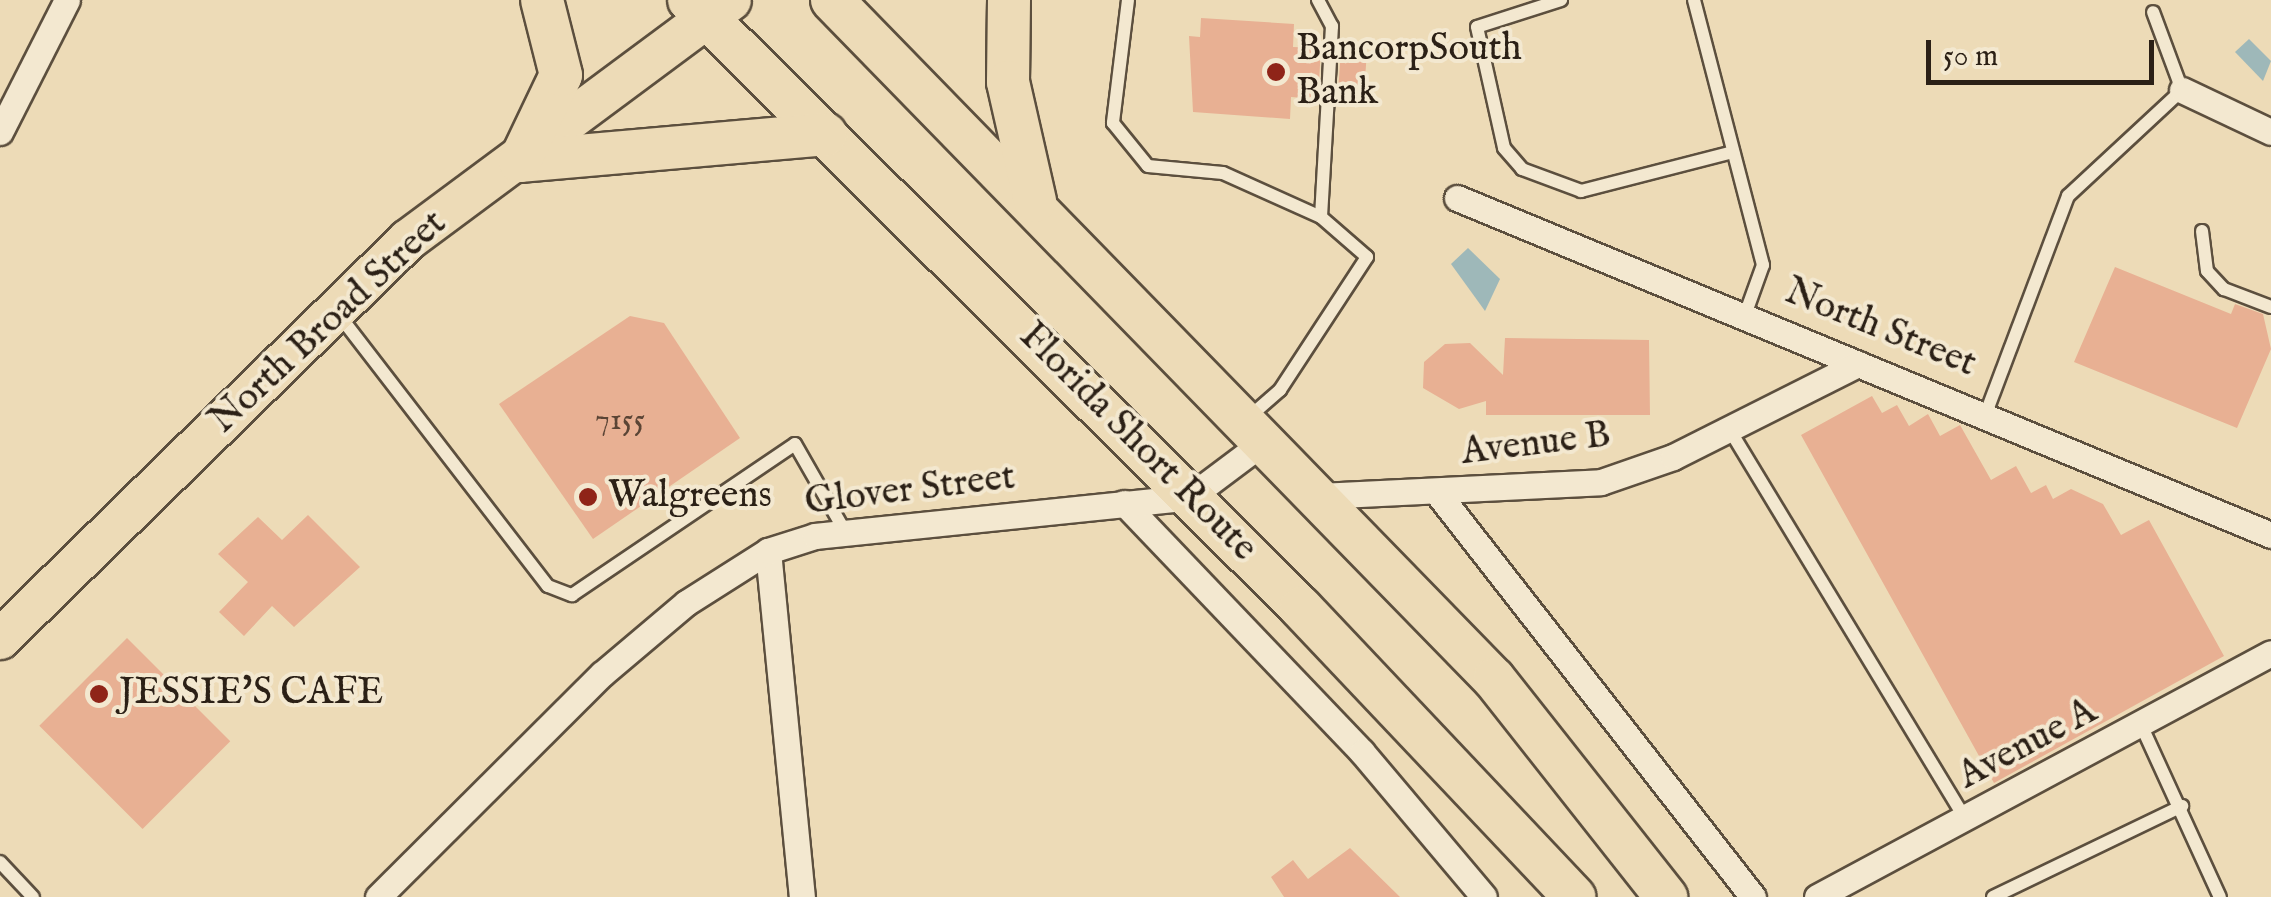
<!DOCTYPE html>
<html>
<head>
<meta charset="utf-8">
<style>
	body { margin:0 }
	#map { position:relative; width:2271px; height:897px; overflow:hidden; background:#eddbb7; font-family:"IM FELL English",serif }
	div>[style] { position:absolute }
	.water>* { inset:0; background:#9eb8b9 }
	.building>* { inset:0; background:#e8b093; transform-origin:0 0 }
	.roads { filter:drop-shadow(2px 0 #5c4f3e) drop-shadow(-2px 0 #5c4f3e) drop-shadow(0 2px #5c4f3e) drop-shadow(0 -2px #5c4f3e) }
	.service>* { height:12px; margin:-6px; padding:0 6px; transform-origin:6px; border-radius:6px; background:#f3e8d0 }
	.minor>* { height:25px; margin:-12.5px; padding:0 12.5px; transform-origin:12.5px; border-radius:12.5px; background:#f3e8d0 }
	.primary>* { height:40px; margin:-20px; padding:0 20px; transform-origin:20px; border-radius:20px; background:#eddbb7 }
	.trunk>* { height:42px; margin:-21px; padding:0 21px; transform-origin:21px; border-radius:21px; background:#eddbb7 }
	.dots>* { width:28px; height:28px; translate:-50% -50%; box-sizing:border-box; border:5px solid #f3e8d0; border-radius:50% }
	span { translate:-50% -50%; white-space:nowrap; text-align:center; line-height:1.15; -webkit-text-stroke:8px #f3e8d0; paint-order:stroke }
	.number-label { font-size:32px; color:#5a4435 }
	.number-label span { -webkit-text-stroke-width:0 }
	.poi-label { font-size:38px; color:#2b2016 }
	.left { translate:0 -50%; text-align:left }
	.street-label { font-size:38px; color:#2b2016 }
	.scale { position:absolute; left:1926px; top:40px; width:228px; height:45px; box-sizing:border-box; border:5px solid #2b2016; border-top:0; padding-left:12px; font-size:30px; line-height:35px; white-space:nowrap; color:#2b2016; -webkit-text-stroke:8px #f3e8d0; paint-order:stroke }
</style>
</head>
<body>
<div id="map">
	<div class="water">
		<div style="clip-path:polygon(2249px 39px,2271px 61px,2263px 81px,2235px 52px)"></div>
		<div style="clip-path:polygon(1468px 248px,1500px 279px,1485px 311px,1451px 264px)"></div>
	</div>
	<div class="building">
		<div style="clip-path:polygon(1201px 18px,1294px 24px,1293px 47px,1321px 48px,1318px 99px,1291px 97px,1290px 119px,1193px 112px,1189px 36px,1200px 37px)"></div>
		<div style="left:1341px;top:50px;width:26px;height:50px;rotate:4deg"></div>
		<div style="clip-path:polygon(2115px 267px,2231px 314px,2235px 304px,2263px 314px,2271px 349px,2237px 428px,2074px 362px)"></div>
		<div style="clip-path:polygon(630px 316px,664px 323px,740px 438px,593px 539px,499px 404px)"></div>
		<div style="clip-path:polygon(1505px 338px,1649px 340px,1650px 415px,1486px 415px,1486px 401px,1459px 409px,1423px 388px,1424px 362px,1445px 344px,1470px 343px,1503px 375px)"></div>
		<div style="clip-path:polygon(1872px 396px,1882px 413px,1897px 405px,1909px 426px,1928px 414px,1940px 436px,1960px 425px,1991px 480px,2016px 466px,2031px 493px,2046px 485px,2053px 499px,2071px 489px,2103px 504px,2121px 535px,2149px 520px,2224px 656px,1994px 783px,1801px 435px)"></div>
		<div style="clip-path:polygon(308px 515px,360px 567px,294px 627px,272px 606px,244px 636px,219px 612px,248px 582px,218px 554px,258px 517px,282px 540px)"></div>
		<div style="left:127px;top:638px;width:146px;height:124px;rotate:45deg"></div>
		<div style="clip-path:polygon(1350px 848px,1400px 897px,1284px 897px,1271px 877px,1293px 860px,1308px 879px)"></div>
	</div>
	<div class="roads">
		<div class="service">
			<div style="left:1128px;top:0;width:124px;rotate:97deg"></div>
			<div style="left:1113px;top:123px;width:55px;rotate:50.9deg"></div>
			<div style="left:1148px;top:166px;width:75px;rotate:5.3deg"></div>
			<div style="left:1223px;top:173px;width:107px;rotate:24.2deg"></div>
			<div style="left:1321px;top:217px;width:61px;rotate:41deg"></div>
			<div style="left:1367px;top:257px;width:159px;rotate:123.2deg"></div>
			<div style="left:1280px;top:390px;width:43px;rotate:138.8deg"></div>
			<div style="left:1318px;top:0;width:30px;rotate:62deg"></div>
			<div style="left:1332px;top:26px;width:191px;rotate:93.3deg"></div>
			<div style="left:1561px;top:0;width:88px;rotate:162.2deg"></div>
			<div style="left:1477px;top:27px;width:124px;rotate:77.4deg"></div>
			<div style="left:1504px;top:148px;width:28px;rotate:49deg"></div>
			<div style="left:1522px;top:169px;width:63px;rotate:20.4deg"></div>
			<div style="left:1581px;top:191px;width:157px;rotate:-14.4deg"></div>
			<div style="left:1694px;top:0;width:274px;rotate:75.4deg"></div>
			<div style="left:1763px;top:265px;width:53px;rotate:109.8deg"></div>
			<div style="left:2202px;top:231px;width:40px;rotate:82.9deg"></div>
			<div style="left:2207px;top:271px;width:25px;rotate:47deg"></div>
			<div style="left:2224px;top:289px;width:50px;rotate:21deg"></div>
			<div style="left:339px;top:315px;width:342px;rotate:52.4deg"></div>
			<div style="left:548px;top:586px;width:26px;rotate:21deg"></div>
			<div style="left:572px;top:595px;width:269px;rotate:-34.1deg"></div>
			<div style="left:795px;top:444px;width:103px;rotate:60.2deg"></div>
			<div style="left:1986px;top:413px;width:232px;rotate:-69.3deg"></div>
			<div style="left:2068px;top:196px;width:156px;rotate:-42.9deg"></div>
			<div style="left:2182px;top:90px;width:83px;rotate:-110.4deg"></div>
			<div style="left:1728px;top:427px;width:458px;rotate:58.8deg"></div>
			<div style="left:2142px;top:727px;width:187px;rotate:65.4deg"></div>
			<div style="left:0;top:862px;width:48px;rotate:46.7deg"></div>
			<div style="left:1993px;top:897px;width:210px;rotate:-25.7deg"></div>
		</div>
		<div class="minor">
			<div style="left:2182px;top:90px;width:98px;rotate:25.3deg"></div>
			<div style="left:0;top:132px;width:148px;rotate:-63.1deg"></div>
			<div style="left:1457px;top:198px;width:881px;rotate:22.49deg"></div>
			<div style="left:1439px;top:495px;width:510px;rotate:52.01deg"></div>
			<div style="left:1319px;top:496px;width:282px;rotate:-2.8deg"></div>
			<div style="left:1601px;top:482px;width:76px;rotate:-19.1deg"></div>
			<div style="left:1673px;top:457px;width:207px;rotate:-26.7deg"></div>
			<div style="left:1124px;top:503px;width:344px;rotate:46.3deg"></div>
			<div style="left:1362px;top:752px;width:189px;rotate:49.9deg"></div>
			<div style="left:768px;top:551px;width:348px;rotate:84.4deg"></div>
			<div style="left:378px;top:897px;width:316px;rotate:-44.9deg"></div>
			<div style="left:602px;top:674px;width:110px;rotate:-40.2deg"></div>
			<div style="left:686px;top:603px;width:97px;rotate:-32.4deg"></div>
			<div style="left:768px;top:551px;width:49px;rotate:-17.7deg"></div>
			<div style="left:815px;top:536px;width:377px;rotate:-5.9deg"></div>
			<div style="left:1190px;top:497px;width:95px;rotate:-36.9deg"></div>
			<div style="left:1817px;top:897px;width:515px;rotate:-28.26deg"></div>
		</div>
		<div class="primary">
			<div style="left:0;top:639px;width:571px;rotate:-44.36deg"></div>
			<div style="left:408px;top:240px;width:402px;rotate:-36.6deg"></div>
		</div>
		<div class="trunk">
			<div style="left:689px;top:0;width:863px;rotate:44.81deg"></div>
			<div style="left:1301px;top:608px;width:398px;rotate:46.6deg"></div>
			<div style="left:832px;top:0;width:948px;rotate:45.73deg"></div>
			<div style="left:1494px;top:679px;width:278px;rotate:51.7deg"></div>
			<div style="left:1009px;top:0;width:82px;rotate:90.7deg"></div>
			<div style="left:1008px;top:82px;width:122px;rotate:77.2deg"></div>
			<div style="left:520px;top:161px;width:307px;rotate:-5deg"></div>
			<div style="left:520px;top:161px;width:95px;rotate:-64.5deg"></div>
			<div style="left:561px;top:75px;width:77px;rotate:-104.2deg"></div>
		</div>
	</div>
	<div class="dots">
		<div style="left:1276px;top:72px;background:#8f2418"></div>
		<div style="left:588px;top:497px;background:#8f2418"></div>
		<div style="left:99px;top:694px;background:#8f2418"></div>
	</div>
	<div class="number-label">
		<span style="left:620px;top:421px">7155</span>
	</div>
	<div class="poi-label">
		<span class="left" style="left:1296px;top:72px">BancorpSouth<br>Bank</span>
		<span class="left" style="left:608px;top:497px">Walgreens</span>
		<span class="left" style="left:119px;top:694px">JESSIE'S CAFE</span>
	</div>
	<div class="street-label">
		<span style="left:329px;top:323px;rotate:-43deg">North Broad Street</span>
		<span style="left:1880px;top:329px;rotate:22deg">North Street</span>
		<span style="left:1137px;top:443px;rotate:45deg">Florida Short Route</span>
		<span style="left:1536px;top:445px;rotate:-7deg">Avenue B</span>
		<span style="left:910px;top:491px;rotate:-7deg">Glover Street</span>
		<span style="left:2028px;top:745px;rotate:-28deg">Avenue A</span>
	</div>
	<div class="scale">50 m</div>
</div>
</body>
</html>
